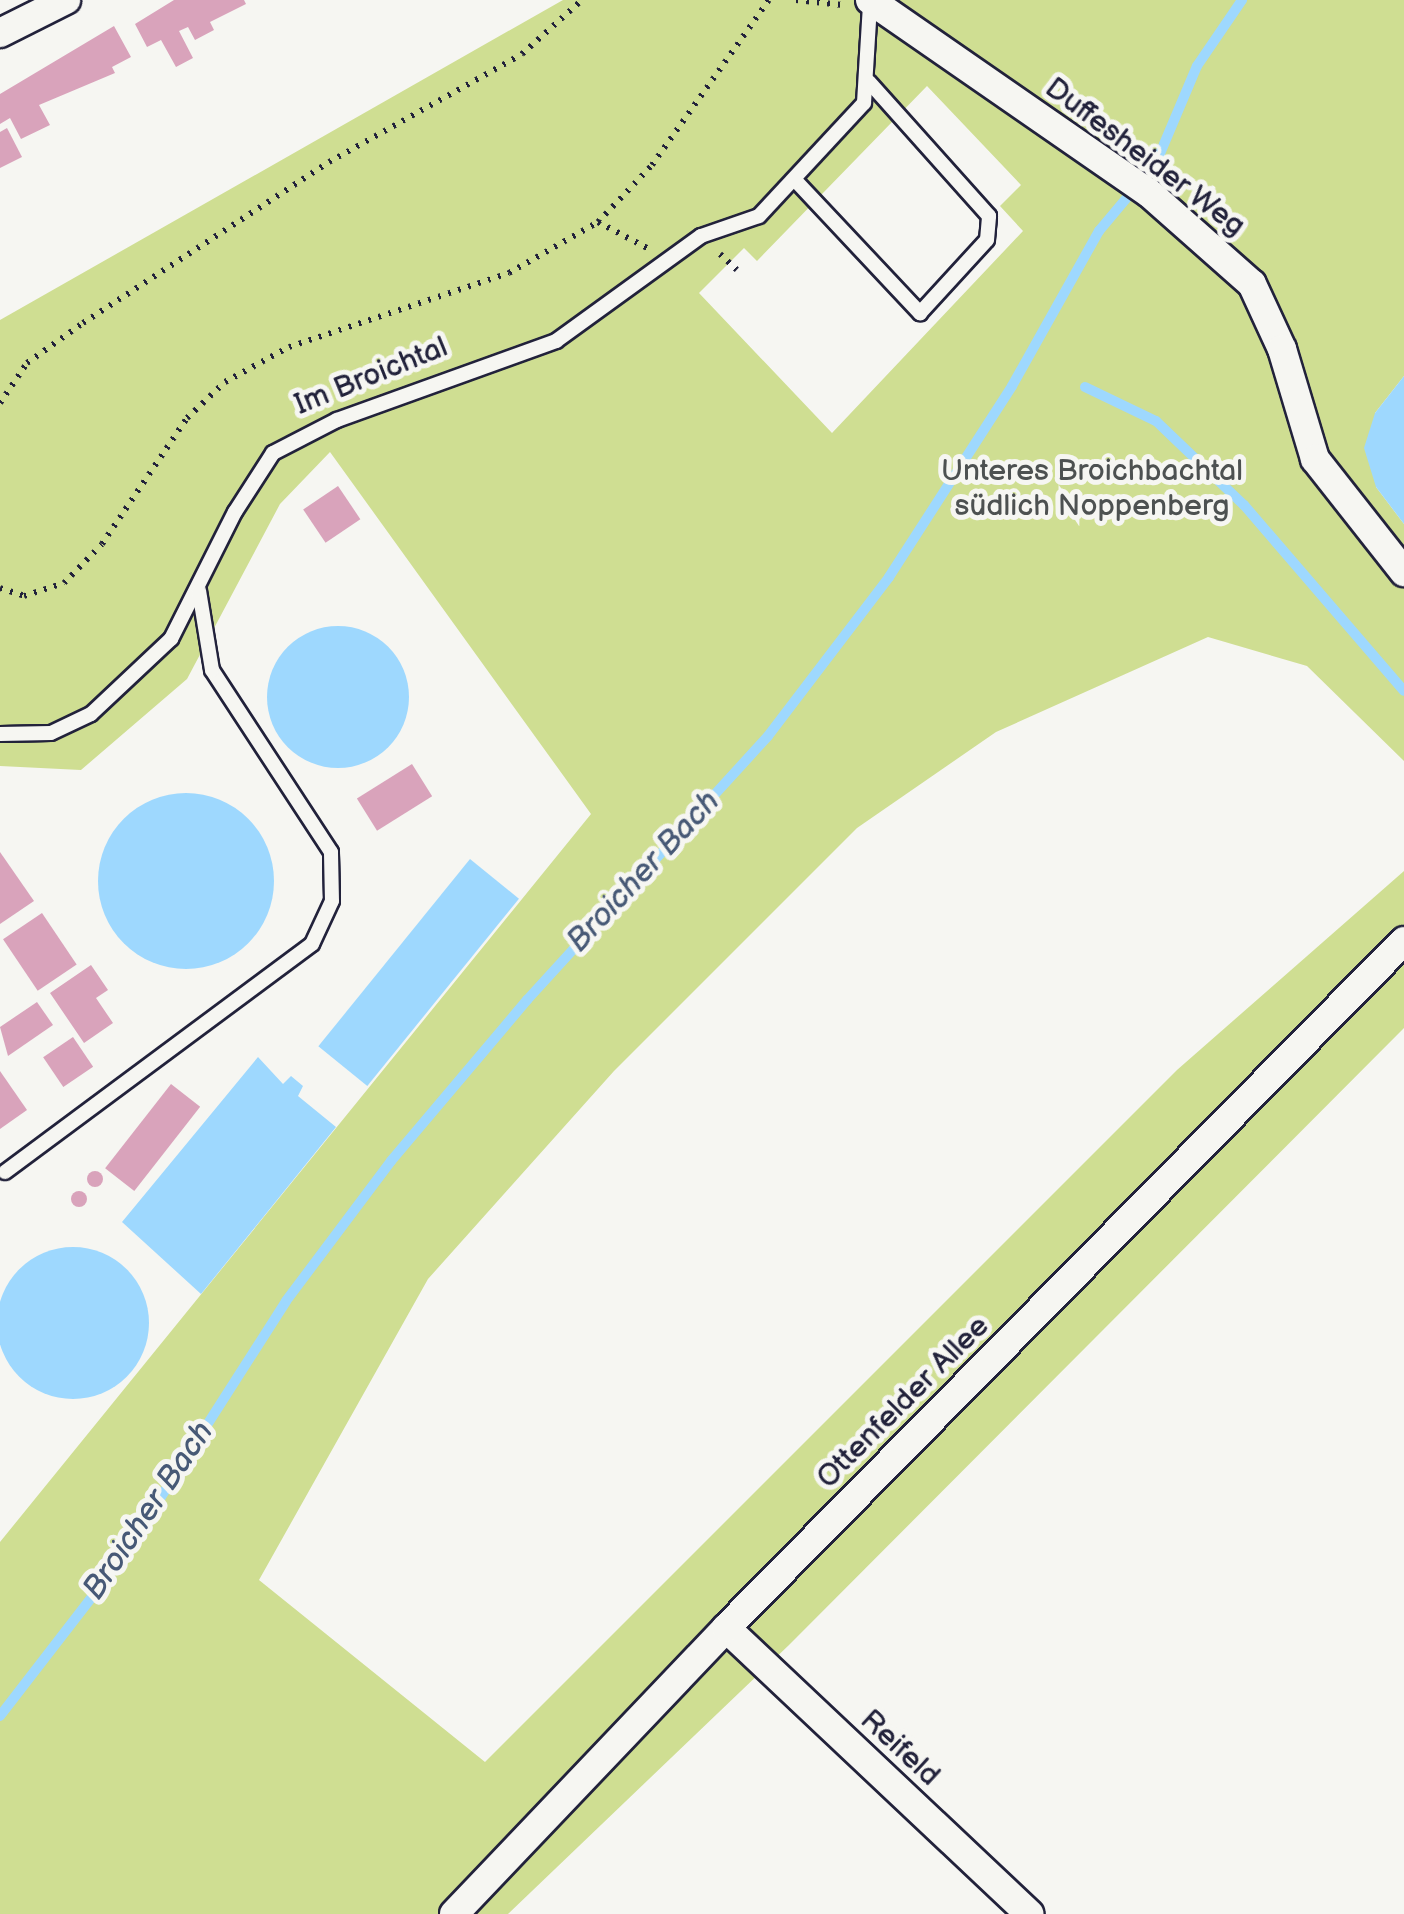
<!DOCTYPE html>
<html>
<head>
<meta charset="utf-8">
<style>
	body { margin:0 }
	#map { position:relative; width:1404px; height:1914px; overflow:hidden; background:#f6f6f2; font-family:"Balsamiq Sans",sans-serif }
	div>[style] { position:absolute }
	.green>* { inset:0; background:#cfde92 }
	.water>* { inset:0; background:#9ed8fe; transform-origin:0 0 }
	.round { border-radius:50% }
	.stream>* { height:10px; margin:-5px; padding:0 5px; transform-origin:5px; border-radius:5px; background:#9ed8fe }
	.building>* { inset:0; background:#d9a3bb; transform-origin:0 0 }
	.path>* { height:6px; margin-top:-3px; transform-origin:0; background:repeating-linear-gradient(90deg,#22223b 0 2.5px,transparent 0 10.5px) }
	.roads { filter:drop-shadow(2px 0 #22223b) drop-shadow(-2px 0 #22223b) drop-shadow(0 2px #22223b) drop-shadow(0 -2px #22223b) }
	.service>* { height:14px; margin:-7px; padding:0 7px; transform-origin:7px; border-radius:7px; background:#f6f6f2 }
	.minor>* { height:28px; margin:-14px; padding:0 14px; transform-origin:14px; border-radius:14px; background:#f6f6f2 }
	span { translate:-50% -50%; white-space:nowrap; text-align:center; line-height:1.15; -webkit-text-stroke:10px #f6f6f2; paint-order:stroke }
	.street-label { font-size:30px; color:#22223b }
	.park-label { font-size:30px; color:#4d5151 }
	.water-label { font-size:32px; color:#475976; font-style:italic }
</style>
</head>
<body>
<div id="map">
	<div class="green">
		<div style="clip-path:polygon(evenodd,563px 0,1404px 0,1404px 376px,1375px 413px,1376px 487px,1404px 524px,1404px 761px,1307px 666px,1208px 637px,996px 732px,857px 828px,614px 1071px,428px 1279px,259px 1580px,485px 1762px,1177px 1070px,1404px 871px,1404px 1028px,789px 1645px,508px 1914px,0 1914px,0 1542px,591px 814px,330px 452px,280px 504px,187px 679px,81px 770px,0 766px,0 320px,563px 0,927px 86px,1021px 185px,1000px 206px,1023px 231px,832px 433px,699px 293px,744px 248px,757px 261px,927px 86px)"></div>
	</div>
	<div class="water">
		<div style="clip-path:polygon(1404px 376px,1404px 524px,1376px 487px,1364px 448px,1375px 413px)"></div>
		<div class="round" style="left:267px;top:626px;width:142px;height:142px"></div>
		<div class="round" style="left:98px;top:793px;width:176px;height:176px"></div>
		<div style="left:470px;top:859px;width:63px;height:241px;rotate:39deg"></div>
		<div style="clip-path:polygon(258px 1057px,283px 1084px,291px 1076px,303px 1086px,298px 1096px,336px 1127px,201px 1294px,122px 1222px)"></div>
		<div class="round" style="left:-3px;top:1247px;width:152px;height:152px"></div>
	</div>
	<div class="stream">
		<div style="left:1085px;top:387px;width:79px;rotate:25.6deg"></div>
		<div style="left:1156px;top:421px;width:122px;rotate:43.7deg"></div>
		<div style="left:1244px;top:505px;width:245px;rotate:49.3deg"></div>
		<div style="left:0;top:1716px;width:196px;rotate:-52.3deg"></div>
		<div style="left:120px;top:1561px;width:308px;rotate:-57.4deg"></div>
		<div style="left:286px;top:1301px;width:175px;rotate:-53.1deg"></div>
		<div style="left:391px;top:1161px;width:211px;rotate:-49.8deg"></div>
		<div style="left:527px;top:1000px;width:357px;rotate:-47.6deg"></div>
		<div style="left:768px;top:736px;width:200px;rotate:-52.7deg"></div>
		<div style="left:889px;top:577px;width:227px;rotate:-57.2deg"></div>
		<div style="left:1012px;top:386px;width:178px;rotate:-60.7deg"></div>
		<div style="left:1099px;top:231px;width:89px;rotate:-50deg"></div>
		<div style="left:1156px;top:163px;width:105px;rotate:-67.1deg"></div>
		<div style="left:1197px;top:66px;width:80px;rotate:-55.7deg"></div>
	</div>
	<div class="building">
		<div style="clip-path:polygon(174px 0,244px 0,246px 4px,210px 22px,214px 30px,195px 40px,188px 27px,179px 31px,193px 58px,176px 67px,161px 40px,147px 47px,135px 24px)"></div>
		<div style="clip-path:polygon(114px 26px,131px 57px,112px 67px,115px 73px,39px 105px,50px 125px,21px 139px,10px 118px,0 124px,0 94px)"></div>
		<div style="clip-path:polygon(7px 128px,22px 157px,0 168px,0 132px)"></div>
		<div style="left:338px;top:486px;width:40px;height:42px;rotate:56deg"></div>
		<div style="left:412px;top:764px;width:38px;height:65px;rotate:58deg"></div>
		<div style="clip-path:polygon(0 852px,34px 901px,0 924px)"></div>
		<div style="left:42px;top:913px;width:62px;height:47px;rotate:56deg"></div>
		<div style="clip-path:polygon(91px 965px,108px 990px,96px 998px,113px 1023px,84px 1043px,50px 993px)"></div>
		<div style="clip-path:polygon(37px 1002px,53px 1025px,8px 1056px,0 1027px)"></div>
		<div style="left:73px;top:1037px;width:36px;height:36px;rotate:56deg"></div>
		<div style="clip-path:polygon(0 1071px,27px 1110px,0 1129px)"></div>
		<div style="left:171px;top:1084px;width:37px;height:107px;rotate:38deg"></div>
		<div class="round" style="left:87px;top:1171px;width:16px;height:16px"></div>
		<div class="round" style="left:71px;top:1191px;width:16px;height:16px"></div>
	</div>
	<div class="path">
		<div style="left:796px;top:0;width:47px;rotate:6.1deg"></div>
		<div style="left:598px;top:222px;width:58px;rotate:27.9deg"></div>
		<div style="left:720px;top:254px;width:23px;rotate:43deg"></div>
		<div style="left:0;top:403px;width:48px;rotate:-56deg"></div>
		<div style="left:27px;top:363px;width:69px;rotate:-35.5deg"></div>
		<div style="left:83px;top:323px;width:294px;rotate:-33.2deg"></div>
		<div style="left:329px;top:162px;width:221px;rotate:-29.2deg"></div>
		<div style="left:522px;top:54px;width:81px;rotate:-42deg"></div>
		<div style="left:0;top:588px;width:25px;rotate:18deg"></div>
		<div style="left:24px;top:596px;width:42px;rotate:-18deg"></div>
		<div style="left:64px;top:583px;width:54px;rotate:-45.7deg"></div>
		<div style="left:102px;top:544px;width:152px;rotate:-56deg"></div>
		<div style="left:187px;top:418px;width:52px;rotate:-43.5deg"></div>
		<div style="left:225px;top:382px;width:73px;rotate:-28.7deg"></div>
		<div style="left:289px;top:347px;width:232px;rotate:-18.6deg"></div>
		<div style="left:509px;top:273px;width:103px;rotate:-29.8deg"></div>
		<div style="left:598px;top:222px;width:79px;rotate:-46.5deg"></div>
		<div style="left:652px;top:165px;width:202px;rotate:-54.7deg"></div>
	</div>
	<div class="roads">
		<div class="service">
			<div style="left:795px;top:180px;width:183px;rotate:46.8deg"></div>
			<div style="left:920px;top:313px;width:99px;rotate:-47.5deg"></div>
			<div style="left:987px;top:240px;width:24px;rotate:-85deg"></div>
			<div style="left:989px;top:216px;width:180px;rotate:-131.8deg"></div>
			<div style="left:0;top:734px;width:51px;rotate:-1.1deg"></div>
			<div style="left:51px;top:733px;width:44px;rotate:-25.4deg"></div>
			<div style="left:91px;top:714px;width:110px;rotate:-43.2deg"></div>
			<div style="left:171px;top:639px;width:142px;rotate:-63.3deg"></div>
			<div style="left:235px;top:512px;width:70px;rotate:-57.2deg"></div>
			<div style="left:273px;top:453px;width:72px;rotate:-27.3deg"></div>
			<div style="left:337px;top:420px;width:233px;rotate:-19.8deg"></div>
			<div style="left:556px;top:341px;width:179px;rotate:-35.9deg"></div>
			<div style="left:701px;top:236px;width:61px;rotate:-19deg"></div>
			<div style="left:759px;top:216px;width:154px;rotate:-47.1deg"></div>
			<div style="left:864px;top:103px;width:99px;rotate:-86.5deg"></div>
			<div style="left:5px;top:1172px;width:382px;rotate:-36.6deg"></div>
			<div style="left:312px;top:944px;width:47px;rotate:-65.1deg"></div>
			<div style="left:332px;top:901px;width:49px;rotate:-91.2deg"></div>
			<div style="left:331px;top:852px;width:217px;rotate:-123.2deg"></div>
			<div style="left:212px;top:670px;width:80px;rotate:-99.3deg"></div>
		</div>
		<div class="minor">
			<div style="left:870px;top:0;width:339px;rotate:34.7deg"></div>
			<div style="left:1149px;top:193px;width:137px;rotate:41.5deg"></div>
			<div style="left:1252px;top:284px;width:72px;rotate:65.2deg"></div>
			<div style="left:1282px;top:349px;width:115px;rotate:73.3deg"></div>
			<div style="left:1315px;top:459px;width:144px;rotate:51.8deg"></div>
			<div style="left:0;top:33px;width:74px;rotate:-26.6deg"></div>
			<div style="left:726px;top:1628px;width:417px;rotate:43.3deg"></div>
			<div style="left:454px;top:1914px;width:395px;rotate:-46.4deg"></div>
			<div style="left:726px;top:1628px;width:965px;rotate:-45.38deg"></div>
		</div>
	</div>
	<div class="street-label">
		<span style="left:1145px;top:157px;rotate:37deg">Duffesheider Weg</span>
		<span style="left:371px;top:376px;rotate:-22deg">Im Broichtal</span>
		<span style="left:903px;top:1402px;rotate:-45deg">Ottenfelder Allee</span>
		<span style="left:900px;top:1748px;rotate:43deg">Reifeld</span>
	</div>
	<div class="park-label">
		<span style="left:1092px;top:488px">Unteres Broichbachtal<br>südlich Noppenberg</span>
	</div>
	<div class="water-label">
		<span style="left:644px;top:872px;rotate:-47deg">Broicher Bach</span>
		<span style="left:149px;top:1511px;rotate:-56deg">Broicher Bach</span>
	</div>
</div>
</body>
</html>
